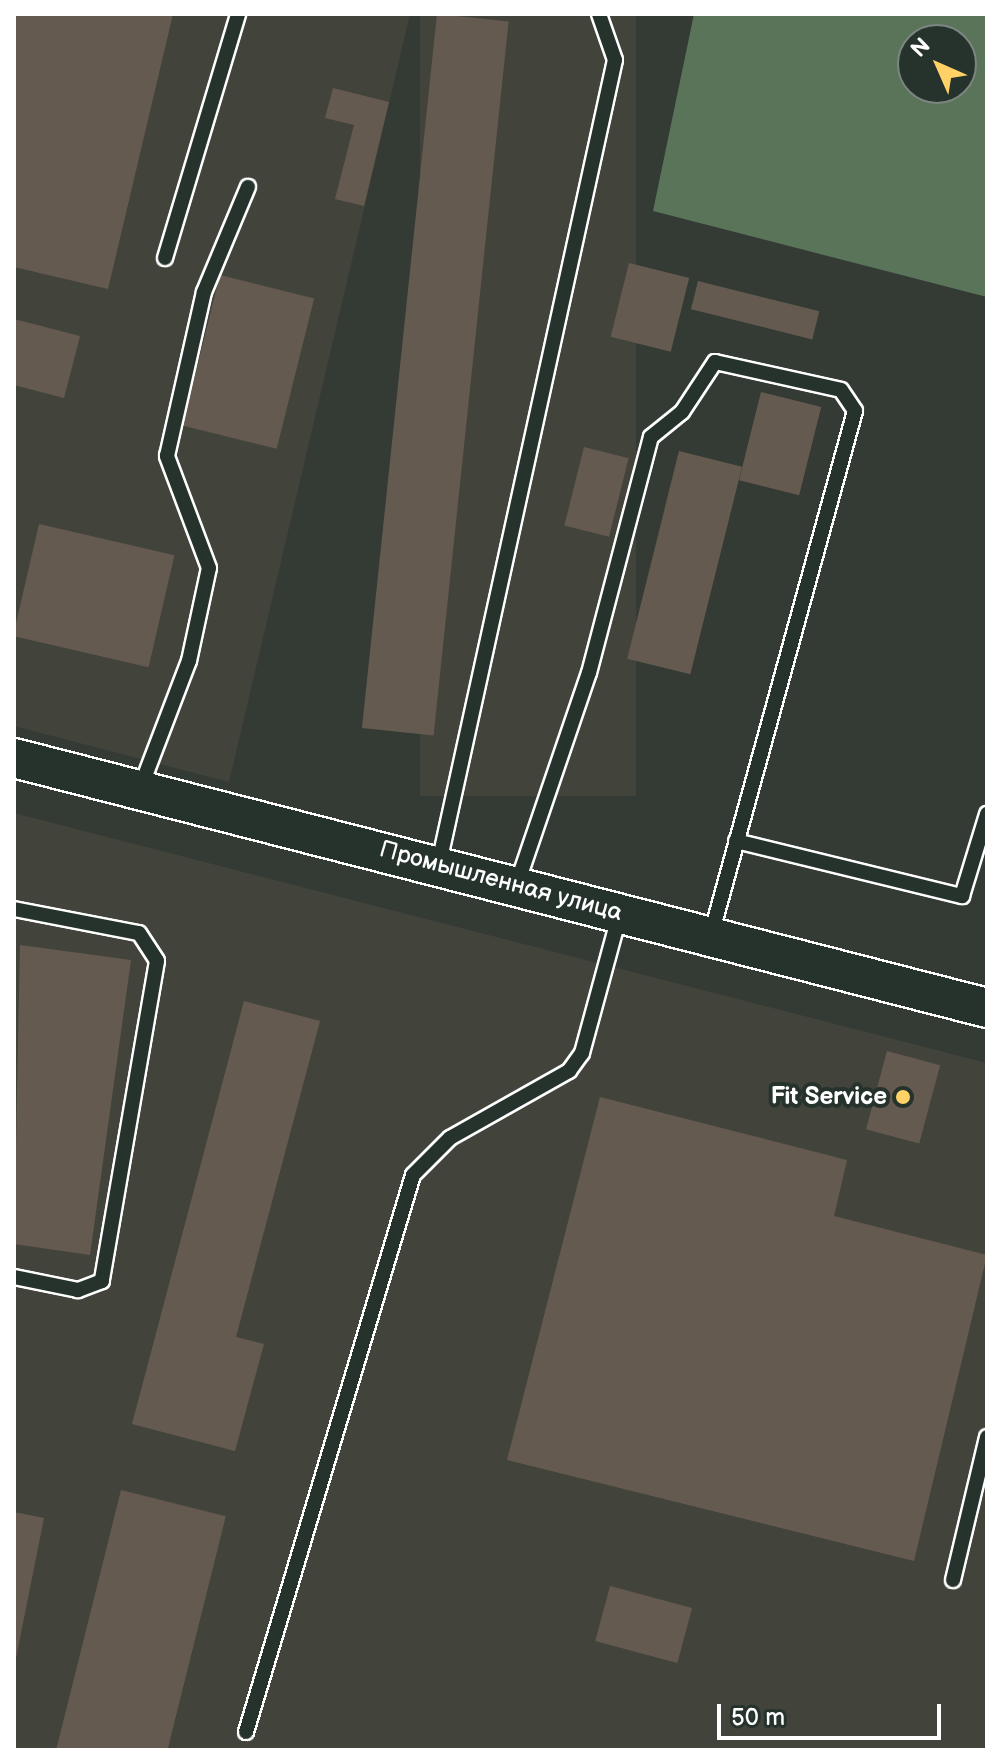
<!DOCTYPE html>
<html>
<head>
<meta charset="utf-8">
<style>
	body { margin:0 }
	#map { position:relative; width:1001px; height:1764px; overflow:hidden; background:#333b34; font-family:"Balsamiq Sans",sans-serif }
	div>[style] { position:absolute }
	.built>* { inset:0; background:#42443c; transform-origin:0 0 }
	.green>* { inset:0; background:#5a745a }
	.building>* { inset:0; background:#655a50; transform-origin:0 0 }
	.roads { filter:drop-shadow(2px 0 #fff) drop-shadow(-2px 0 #fff) drop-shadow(0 2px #fff) drop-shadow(0 -2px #fff) }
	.service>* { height:14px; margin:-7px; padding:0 7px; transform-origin:7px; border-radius:7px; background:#26332d }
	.tertiary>* { height:38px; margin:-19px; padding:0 19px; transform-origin:19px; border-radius:19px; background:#26332d }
	.dots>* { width:22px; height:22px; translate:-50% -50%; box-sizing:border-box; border:4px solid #26332d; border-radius:50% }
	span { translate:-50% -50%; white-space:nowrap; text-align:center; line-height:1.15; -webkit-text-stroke:8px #26332d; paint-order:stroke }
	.street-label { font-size:24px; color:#fff }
	.poi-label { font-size:24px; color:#fff; font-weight:700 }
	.right { translate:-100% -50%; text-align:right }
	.frame { position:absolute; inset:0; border:16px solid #fff; pointer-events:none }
	.north { position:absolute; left:897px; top:24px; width:80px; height:80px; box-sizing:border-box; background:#26332d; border:2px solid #7d8581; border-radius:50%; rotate:315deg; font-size:22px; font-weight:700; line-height:32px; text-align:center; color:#fff }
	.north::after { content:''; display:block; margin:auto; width:28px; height:36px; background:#ffd166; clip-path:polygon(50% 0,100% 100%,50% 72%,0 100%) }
	.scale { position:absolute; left:717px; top:1704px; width:224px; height:36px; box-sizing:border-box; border:4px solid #fff; border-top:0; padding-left:10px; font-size:24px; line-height:28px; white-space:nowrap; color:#fff; -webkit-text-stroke:6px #26332d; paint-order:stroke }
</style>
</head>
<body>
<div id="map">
	<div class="built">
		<div style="clip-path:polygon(14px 14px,410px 14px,229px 782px,14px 726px)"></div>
		<div style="left:420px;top:14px;width:216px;height:782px"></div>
		<div style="clip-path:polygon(14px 813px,987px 1063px,987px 1750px,14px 1750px)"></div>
	</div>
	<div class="green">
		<div style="clip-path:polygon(evenodd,694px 14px,987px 14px,987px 297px,653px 211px,694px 14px,913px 40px,961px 40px,961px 88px,913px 88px,913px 40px)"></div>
	</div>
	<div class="building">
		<div style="clip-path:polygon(14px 14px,173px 14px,108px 289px,14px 267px)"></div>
		<div style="left:437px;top:14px;width:72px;height:718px;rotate:6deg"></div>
		<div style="clip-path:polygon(333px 88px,389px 102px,364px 206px,335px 199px,354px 125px,325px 118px)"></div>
		<div style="left:629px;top:263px;width:62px;height:76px;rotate:14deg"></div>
		<div style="left:220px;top:275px;width:97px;height:155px;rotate:14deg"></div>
		<div style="left:698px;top:281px;width:125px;height:29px;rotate:14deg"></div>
		<div style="clip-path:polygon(14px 319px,80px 336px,64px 398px,14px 385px)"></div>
		<div style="left:761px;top:392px;width:62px;height:91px;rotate:14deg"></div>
		<div style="left:584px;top:447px;width:46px;height:81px;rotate:14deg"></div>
		<div style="left:679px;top:451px;width:65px;height:214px;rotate:14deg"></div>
		<div style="left:39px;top:524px;width:139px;height:115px;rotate:13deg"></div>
		<div style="clip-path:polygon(20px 945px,131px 960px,90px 1255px,14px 1244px)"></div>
		<div style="clip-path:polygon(244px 1001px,320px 1021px,236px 1337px,264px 1344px,235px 1451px,132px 1424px)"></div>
		<div style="left:887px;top:1051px;width:55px;height:81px;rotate:15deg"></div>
		<div style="clip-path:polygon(600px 1097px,847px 1160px,834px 1216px,987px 1255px,914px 1561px,507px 1460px)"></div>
		<div style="left:121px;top:1490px;width:108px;height:268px;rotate:14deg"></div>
		<div style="clip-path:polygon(14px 1512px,44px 1518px,15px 1663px,14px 1663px)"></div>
		<div style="left:610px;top:1586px;width:85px;height:57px;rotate:15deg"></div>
	</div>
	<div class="roads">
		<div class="service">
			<div style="left:165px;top:258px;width:255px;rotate:-73.3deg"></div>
			<div style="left:140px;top:789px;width:137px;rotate:-69.1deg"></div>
			<div style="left:189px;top:661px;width:95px;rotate:-77.9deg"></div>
			<div style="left:209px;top:568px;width:120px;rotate:-110.6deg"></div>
			<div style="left:167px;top:456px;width:168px;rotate:-77.3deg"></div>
			<div style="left:204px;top:292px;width:114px;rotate:-67.3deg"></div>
			<div style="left:736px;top:841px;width:233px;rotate:13.7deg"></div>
			<div style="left:962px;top:896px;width:86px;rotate:-73deg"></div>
			<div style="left:439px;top:863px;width:822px;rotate:-77.64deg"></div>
			<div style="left:615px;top:60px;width:49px;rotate:-109.2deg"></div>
			<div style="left:517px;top:884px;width:223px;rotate:-71.2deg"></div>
			<div style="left:589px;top:673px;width:244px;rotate:-75.3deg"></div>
			<div style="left:651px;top:437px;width:40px;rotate:-39deg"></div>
			<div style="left:682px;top:412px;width:60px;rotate:-56.6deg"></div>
			<div style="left:715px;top:362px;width:129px;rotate:12.5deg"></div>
			<div style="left:841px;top:390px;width:25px;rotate:56deg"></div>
			<div style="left:855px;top:411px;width:543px;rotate:105.37deg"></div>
			<div style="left:14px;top:909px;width:127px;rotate:10.9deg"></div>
			<div style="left:139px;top:933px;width:33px;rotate:57deg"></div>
			<div style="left:157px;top:961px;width:325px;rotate:99.8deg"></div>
			<div style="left:102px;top:1281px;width:26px;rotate:159deg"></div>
			<div style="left:78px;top:1290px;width:65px;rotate:-168.5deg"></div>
			<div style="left:953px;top:1580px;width:147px;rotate:-76.6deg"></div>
			<div style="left:246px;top:1732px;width:581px;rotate:-73.31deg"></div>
			<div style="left:413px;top:1175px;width:52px;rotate:-45deg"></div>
			<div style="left:450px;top:1138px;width:137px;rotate:-29.4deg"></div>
			<div style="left:569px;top:1071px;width:22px;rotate:-54deg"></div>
			<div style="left:582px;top:1053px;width:141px;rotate:-74.8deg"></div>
		</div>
		<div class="tertiary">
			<div style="left:14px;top:758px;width:1005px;rotate:14.41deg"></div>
		</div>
	</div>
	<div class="dots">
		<div style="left:903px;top:1097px;background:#ffd166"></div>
	</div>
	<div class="street-label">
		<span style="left:501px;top:881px;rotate:15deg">Промышленная улица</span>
	</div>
	<div class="poi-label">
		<span class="right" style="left:887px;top:1097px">Fit Service</span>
	</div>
	<div class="frame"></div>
	<div class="north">N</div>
	<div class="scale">50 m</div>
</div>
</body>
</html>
